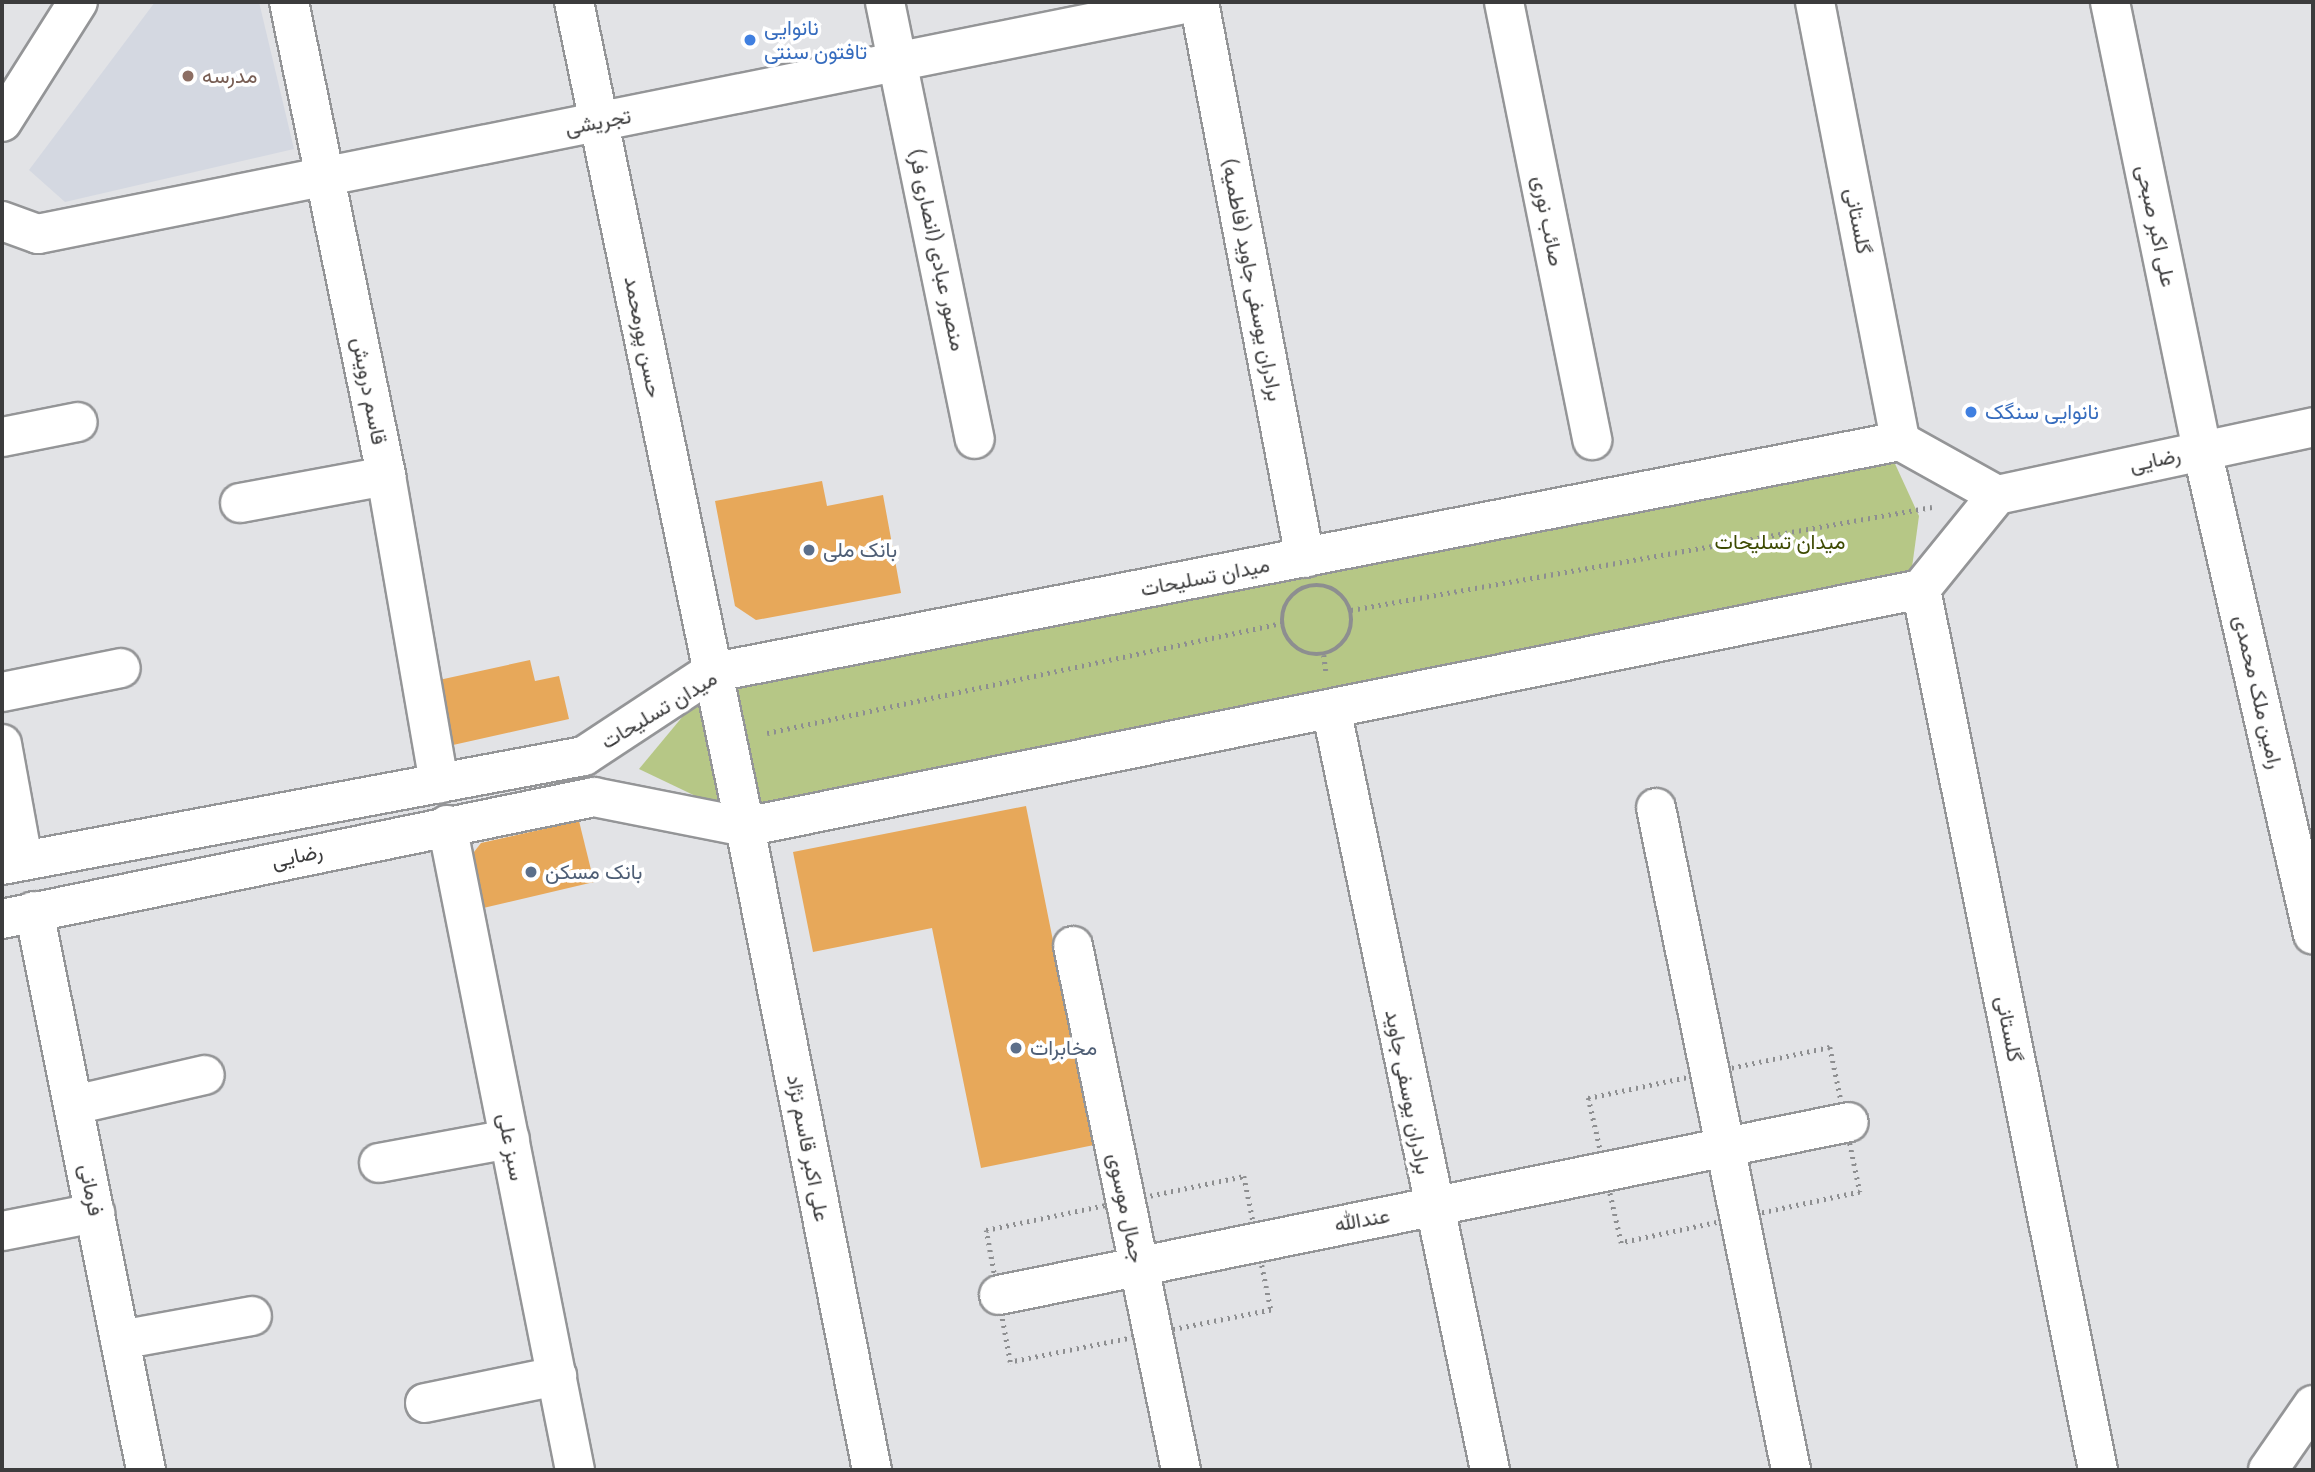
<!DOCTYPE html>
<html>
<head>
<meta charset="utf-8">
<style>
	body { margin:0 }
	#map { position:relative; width:2315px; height:1472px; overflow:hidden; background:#e2e3e6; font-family:Figtree,Vazirmatn,sans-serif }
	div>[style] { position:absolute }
	.built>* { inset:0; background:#d4d8e1 }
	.green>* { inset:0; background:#b6c786 }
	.building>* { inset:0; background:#e7a85a }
	.path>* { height:4.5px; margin-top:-2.25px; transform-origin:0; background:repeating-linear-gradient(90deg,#8d8e90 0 2px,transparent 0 7px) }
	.path>.ring { margin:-2.25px; padding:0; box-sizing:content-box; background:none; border:4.5px solid #8d8e90; border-radius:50% }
	.roads { filter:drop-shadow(2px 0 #949597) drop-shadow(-2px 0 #949597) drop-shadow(0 2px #949597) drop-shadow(0 -2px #949597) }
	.minor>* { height:38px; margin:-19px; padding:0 19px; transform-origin:19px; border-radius:19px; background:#fff }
	.tertiary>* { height:38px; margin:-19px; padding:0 19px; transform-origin:19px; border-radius:19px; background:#fff }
	.primary>* { height:38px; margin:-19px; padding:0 19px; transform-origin:19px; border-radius:19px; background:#fff }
	.dots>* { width:19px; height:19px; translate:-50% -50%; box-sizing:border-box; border:4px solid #fff; border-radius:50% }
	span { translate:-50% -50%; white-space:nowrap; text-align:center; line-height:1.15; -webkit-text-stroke:7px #fff; paint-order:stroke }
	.shop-label { font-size:21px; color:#366cbe }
	.left { translate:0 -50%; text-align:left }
	.education-label { font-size:21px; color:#785e54 }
	.street-label { font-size:21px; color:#3c3c3d }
	.park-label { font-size:21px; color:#3d4a02 }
	.service-label { font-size:21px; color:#4e5e75 }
	.frame { position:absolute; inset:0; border:4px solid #3c3c3d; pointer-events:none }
</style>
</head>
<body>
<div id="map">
	<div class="built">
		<div style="clip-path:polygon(155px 2px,259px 2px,294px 149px,65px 202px,29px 170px)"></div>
	</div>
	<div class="green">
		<div style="clip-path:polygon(1891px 455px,1919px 516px,1910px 582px,729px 812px,639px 769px,703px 692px)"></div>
	</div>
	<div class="building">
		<div style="clip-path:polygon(822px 481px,827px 506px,883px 495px,901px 593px,756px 620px,735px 606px,715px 501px)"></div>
		<div style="clip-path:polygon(530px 660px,535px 681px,559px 676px,569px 719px,453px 745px,439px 680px)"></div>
		<div style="clip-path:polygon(1026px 806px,1094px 1145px,981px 1168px,932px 928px,813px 952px,793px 852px)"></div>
		<div style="clip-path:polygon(579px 821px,594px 882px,479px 909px,467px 861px,481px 843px)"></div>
	</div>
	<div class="path">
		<div class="ring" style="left:1282px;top:585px;width:65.5px;height:65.5px"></div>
		<div style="left:1351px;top:610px;width:590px;rotate:-10.05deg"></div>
		<div style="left:1324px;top:655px;width:16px;rotate:83deg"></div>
		<div style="left:767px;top:733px;width:527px;rotate:-12.06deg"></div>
		<div style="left:1830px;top:1047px;width:148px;rotate:78.3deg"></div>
		<div style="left:1860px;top:1192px;width:244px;rotate:168deg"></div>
		<div style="left:1621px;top:1243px;width:149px;rotate:-102.8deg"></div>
		<div style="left:1588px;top:1098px;width:247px;rotate:-11.9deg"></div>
		<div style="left:1244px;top:1176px;width:137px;rotate:78.6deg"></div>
		<div style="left:1271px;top:1310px;width:266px;rotate:168.7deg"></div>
		<div style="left:1010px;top:1362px;width:134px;rotate:-100.3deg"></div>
		<div style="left:986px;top:1230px;width:264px;rotate:-11.8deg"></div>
	</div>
	<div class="roads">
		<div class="minor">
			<div style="left:289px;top:2px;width:484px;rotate:78.4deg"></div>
			<div style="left:386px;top:476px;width:312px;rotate:80.2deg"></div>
			<div style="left:885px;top:2px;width:446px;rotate:78.4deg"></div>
			<div style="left:1199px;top:2px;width:566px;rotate:79.21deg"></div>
			<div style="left:1504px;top:2px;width:447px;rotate:78.6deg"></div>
			<div style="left:1815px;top:2px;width:447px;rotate:79deg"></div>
			<div style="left:2110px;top:2px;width:457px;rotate:78.4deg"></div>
			<div style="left:2202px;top:450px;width:497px;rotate:77.1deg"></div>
			<div style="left:2px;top:221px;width:38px;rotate:20deg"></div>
			<div style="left:38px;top:234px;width:1180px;rotate:-11.34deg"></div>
			<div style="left:2px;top:437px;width:77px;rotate:-11.2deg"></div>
			<div style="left:1997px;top:495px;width:323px;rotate:-12.1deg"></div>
			<div style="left:240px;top:503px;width:148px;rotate:-10.5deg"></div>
			<div style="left:1921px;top:589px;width:899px;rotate:78.64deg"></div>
			<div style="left:2px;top:692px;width:121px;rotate:-11.4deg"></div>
			<div style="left:1332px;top:713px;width:773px;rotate:78.21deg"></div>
			<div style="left:2px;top:744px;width:117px;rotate:79.7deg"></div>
			<div style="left:1656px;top:808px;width:676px;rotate:78.47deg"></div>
			<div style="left:447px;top:825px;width:658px;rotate:78.78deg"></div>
			<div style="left:745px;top:827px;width:655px;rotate:78.83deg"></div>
			<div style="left:34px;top:911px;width:570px;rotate:78.67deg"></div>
			<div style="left:1073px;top:946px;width:535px;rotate:78.35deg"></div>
			<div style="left:74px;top:1105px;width:134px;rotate:-12.9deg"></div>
			<div style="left:379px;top:1163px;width:133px;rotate:-10.4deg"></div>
			<div style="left:2px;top:1231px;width:95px;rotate:-11deg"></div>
			<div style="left:999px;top:1295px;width:867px;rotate:-11.5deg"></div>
			<div style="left:120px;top:1340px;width:134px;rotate:-10.3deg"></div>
			<div style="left:425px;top:1403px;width:135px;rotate:-11.6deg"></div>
			<div style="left:2268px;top:1470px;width:79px;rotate:-55.3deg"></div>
		</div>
		<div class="tertiary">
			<div style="left:574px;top:2px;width:843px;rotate:78.29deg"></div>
			<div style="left:2px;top:865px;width:592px;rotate:-10.61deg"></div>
			<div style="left:584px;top:756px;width:151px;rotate:-33.4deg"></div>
			<div style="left:710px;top:673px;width:1212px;rotate:-11.03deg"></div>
			<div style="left:1900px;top:441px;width:111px;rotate:29.1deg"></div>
			<div style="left:1997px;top:495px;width:121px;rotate:129deg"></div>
			<div style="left:1921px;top:589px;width:1200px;rotate:168.56deg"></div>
			<div style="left:745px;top:827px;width:154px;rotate:-168.8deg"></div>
			<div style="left:594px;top:797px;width:604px;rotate:168.36deg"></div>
		</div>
		<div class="primary">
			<div style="left:2px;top:122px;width:142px;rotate:-57.7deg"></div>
		</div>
	</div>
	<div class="dots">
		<div style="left:750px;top:40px;background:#3f7fe0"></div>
		<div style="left:188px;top:76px;background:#8d6e63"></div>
		<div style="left:1971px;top:412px;background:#3f7fe0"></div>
		<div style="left:809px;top:550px;background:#5c6f8a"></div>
		<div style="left:531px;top:872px;background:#5c6f8a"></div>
		<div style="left:1016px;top:1048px;background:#5c6f8a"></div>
	</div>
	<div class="shop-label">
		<span class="left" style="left:764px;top:40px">نانوایی<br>تافتون سنتی</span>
		<span class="left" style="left:1985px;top:412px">نانوایی سنگک</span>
	</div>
	<div class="education-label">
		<span class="left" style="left:202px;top:76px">مدرسه</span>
	</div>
	<div class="street-label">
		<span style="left:598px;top:122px;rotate:-11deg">تجریشی</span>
		<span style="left:1548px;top:221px;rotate:79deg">صائب نوری</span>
		<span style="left:1858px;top:221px;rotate:79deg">گلستانی</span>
		<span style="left:2156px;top:226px;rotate:78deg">علی اکبر صبحی</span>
		<span style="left:937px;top:250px;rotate:78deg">منصور عبادی (انصاری فر)</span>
		<span style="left:1252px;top:280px;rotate:79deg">برادران یوسفی جاوید (فاطمیه)</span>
		<span style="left:643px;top:337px;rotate:79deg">حسن پورمحمد</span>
		<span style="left:369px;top:391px;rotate:79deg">قاسم درویش</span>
		<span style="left:2155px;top:460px;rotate:-12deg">رضایی</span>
		<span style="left:1205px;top:577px;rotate:-11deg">میدان تسلیحات</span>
		<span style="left:2258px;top:692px;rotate:77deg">رامین ملک محمدی</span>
		<span style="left:659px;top:710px;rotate:-31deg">میدان تسلیحات</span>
		<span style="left:297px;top:856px;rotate:-12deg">رضایی</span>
		<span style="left:2009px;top:1029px;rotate:79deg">گلستانی</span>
		<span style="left:1408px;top:1092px;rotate:79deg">برادران یوسفی جاوید</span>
		<span style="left:511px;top:1147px;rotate:79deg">سبز علی</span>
		<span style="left:808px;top:1148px;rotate:79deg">علی اکبر قاسم نژاد</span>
		<span style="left:91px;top:1190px;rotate:79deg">فرمانی</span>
		<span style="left:1126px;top:1208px;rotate:78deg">جمال موسوی</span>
		<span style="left:1362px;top:1220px;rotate:-10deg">عندالله</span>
	</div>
	<div class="park-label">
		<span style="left:1780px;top:542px">میدان تسلیحات</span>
	</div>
	<div class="service-label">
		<span class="left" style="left:823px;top:550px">بانک ملی</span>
		<span class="left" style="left:545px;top:872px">بانک مسکن</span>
		<span class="left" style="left:1030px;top:1048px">مخابرات</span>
	</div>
	<div class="frame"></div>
</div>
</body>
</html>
